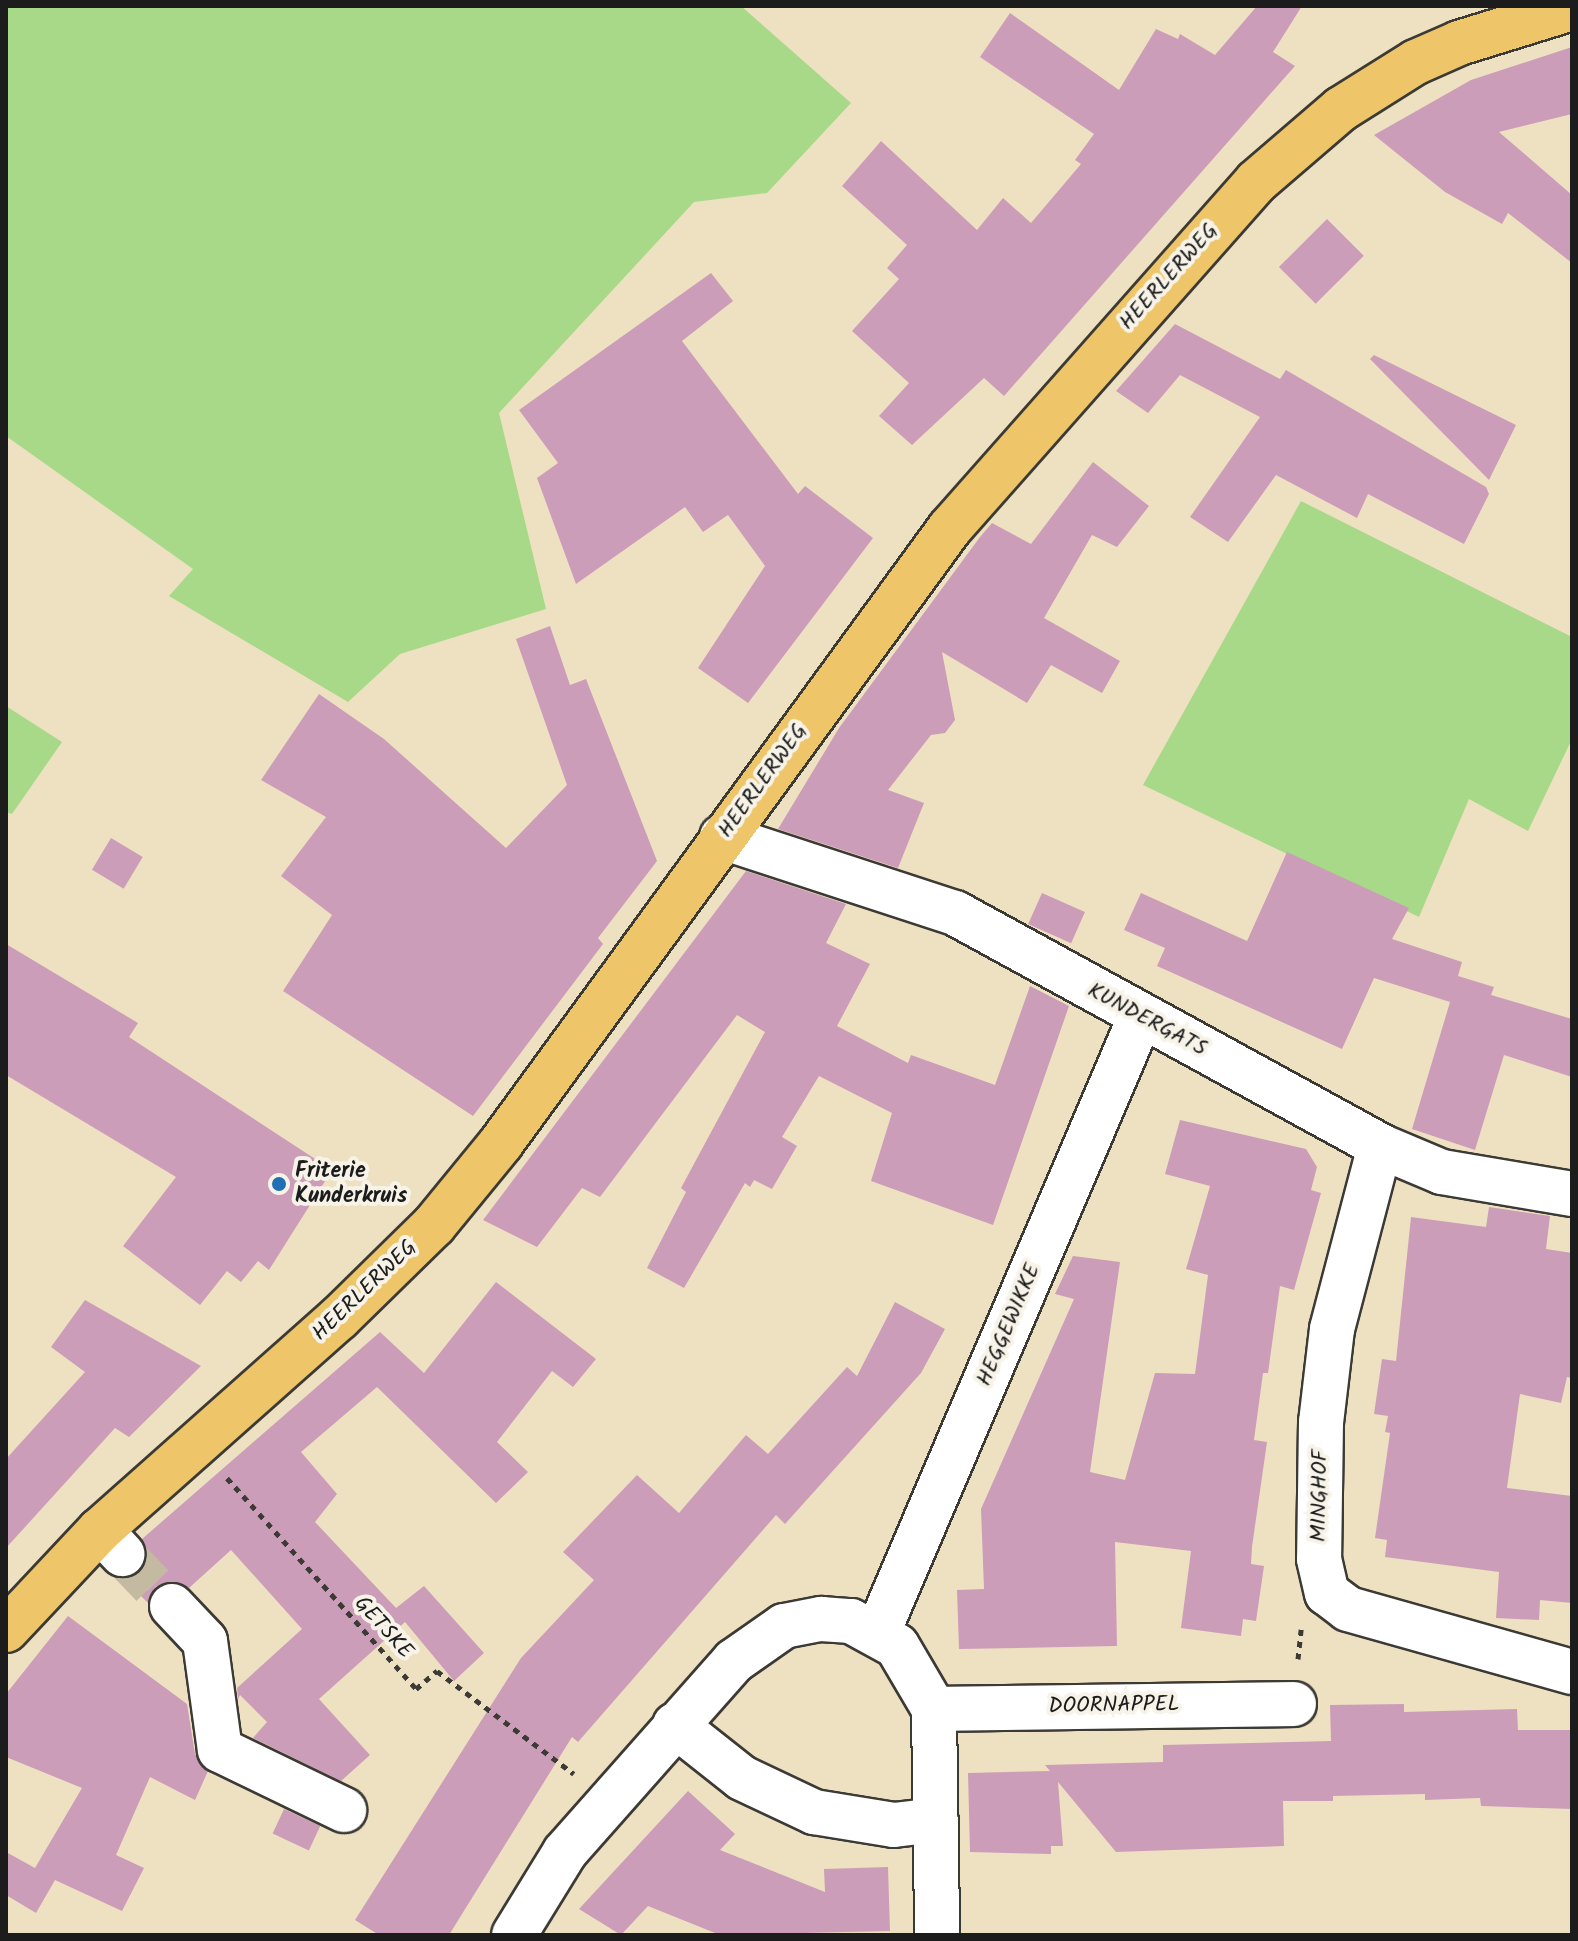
<!DOCTYPE html>
<html>
<head>
<meta charset="utf-8">
<style>
	body { margin:0 }
	#map { position:relative; width:1578px; height:1941px; overflow:hidden; background:#eee1c2; font-family:Kalam,sans-serif }
	div>[style] { position:absolute }
	.green>* { inset:0; background:#a8d988 }
	.building>* { inset:0; background:#cc9db8; transform-origin:0 0 }
	.minor-tunnel>* { height:44px; margin-top:-22px; transform-origin:0; background:repeating-linear-gradient(90deg,#c4baa1 0 44px,transparent 0 66px) }
	.path>* { height:5px; margin-top:-2.5px; transform-origin:0; background:repeating-linear-gradient(90deg,#3c3a35 0 6px,transparent 0 12px) }
	.roads { filter:drop-shadow(2px 0 #3c3a35) drop-shadow(-2px 0 #3c3a35) drop-shadow(0 2px #3c3a35) drop-shadow(0 -2px #3c3a35) }
	.minor>* { height:44px; margin:-22px; padding:0 22px; transform-origin:22px; border-radius:22px; background:#fff }
	.major>* { height:44px; margin:-22px; padding:0 22px; transform-origin:22px; border-radius:22px; background:#eec569 }
	.dots>* { width:22px; height:22px; translate:-50% -50%; box-sizing:border-box; border:4px solid #f7f3e8; border-radius:50% }
	span { translate:-50% -50%; white-space:nowrap; text-align:center; line-height:1.15; -webkit-text-stroke:8px #f7f3e8; paint-order:stroke }
	.street-label { font-size:22px; color:#1c1c1c }
	.poi-label { font-size:22px; color:#1c1c1c; font-weight:700 }
	.left { translate:0 -50%; text-align:left }
	.frame { position:absolute; inset:0; border:8px solid #1c1c1c; pointer-events:none }
</style>
</head>
<body>
<div id="map">
	<div class="green">
		<i style="clip-path:polygon(6px 6px,741px 6px,851px 103px,767px 193px,694px 202px,499px 413px,546px 609px,400px 654px,348px 702px,169px 596px,193px 569px,6px 436px)"></i>
		<i style="clip-path:polygon(1301px 501px,1572px 637px,1572px 739px,1528px 831px,1469px 799px,1419px 917px,1143px 785px)"></i>
		<i style="clip-path:polygon(6px 706px,62px 742px,12px 814px,6px 812px)"></i>
	</div>
	<div class="building">
		<i style="clip-path:polygon(1257px 6px,1302px 6px,1273px 52px,1295px 66px,1004px 396px,984px 378px,912px 445px,879px 416px,909px 383px,852px 331px,899px 279px,887px 268px,907px 245px,842px 186px,881px 141px,977px 230px,1003px 198px,1031px 223px,1081px 164px,1075px 160px,1094px 134px,980px 57px,1010px 13px,1119px 90px,1156px 29px,1178px 39px,1180px 34px,1215px 55px)"></i>
		<i style="clip-path:polygon(1572px 47px,1572px 114px,1499px 132px,1572px 195px,1572px 263px,1508px 213px,1502px 224px,1445px 192px,1374px 135px,1471px 80px)"></i>
		<i style="left:1327px;top:219px;width:52px;height:68px;rotate:45deg"></i>
		<i style="clip-path:polygon(711px 273px,733px 301px,682px 341px,798px 494px,805px 486px,873px 538px,748px 703px,698px 668px,765px 566px,728px 515px,703px 532px,685px 507px,576px 584px,537px 478px,558px 463px,519px 410px)"></i>
		<i style="clip-path:polygon(1175px 324px,1280px 379px,1286px 370px,1486px 487px,1489px 494px,1464px 544px,1368px 494px,1357px 518px,1276px 475px,1228px 542px,1190px 517px,1260px 417px,1180px 375px,1148px 413px,1116px 391px)"></i>
		<i style="clip-path:polygon(1374px 355px,1516px 425px,1489px 480px,1370px 359px)"></i>
		<i style="clip-path:polygon(1093px 462px,1149px 506px,1117px 547px,1092px 535px,1044px 618px,1120px 661px,1102px 693px,1051px 665px,1027px 703px,942px 652px,955px 720px,945px 733px,931px 735px,888px 790px,924px 803px,898px 868px,778px 829px,839px 728px,980px 537px,992px 523px,1031px 544px)"></i>
		<i style="clip-path:polygon(550px 626px,570px 685px,586px 679px,657px 861px,598px 938px,603px 944px,473px 1116px,283px 991px,332px 915px,281px 876px,326px 817px,261px 780px,319px 694px,384px 739px,506px 848px,567px 785px,516px 639px)"></i>
		<i style="left:111px;top:838px;width:37px;height:37px;rotate:31deg"></i>
		<i style="clip-path:polygon(1287px 852px,1409px 908px,1392px 939px,1462px 962px,1458px 976px,1494px 987px,1491px 995px,1572px 1019px,1572px 1077px,1504px 1055px,1475px 1150px,1412px 1129px,1450px 1002px,1374px 978px,1342px 1049px,1157px 966px,1165px 948px,1124px 930px,1141px 893px,1247px 941px)"></i>
		<i style="clip-path:polygon(746px 871px,846px 904px,826px 943px,870px 964px,837px 1026px,908px 1063px,911px 1055px,995px 1085px,1030px 986px,1069px 1006px,993px 1225px,871px 1181px,892px 1113px,819px 1076px,782px 1137px,797px 1146px,772px 1189px,754px 1180px,750px 1187px,745px 1183px,684px 1288px,647px 1268px,686px 1192px,681px 1188px,765px 1032px,737px 1015px,600px 1197px,582px 1188px,537px 1247px,483px 1220px)"></i>
		<i style="left:1042px;top:893px;width:47px;height:34px;rotate:24deg"></i>
		<i style="clip-path:polygon(6px 944px,138px 1023px,129px 1037px,332px 1170px,269px 1270px,258px 1261px,241px 1282px,227px 1271px,200px 1305px,123px 1246px,176px 1177px,6px 1075px)"></i>
		<i style="clip-path:polygon(1180px 1120px,1306px 1149px,1317px 1167px,1311px 1190px,1321px 1193px,1294px 1290px,1280px 1286px,1268px 1373px,1263px 1373px,1254px 1440px,1267px 1442px,1252px 1547px,1251px 1564px,1264px 1566px,1256px 1621px,1243px 1619px,1241px 1636px,1181px 1628px,1191px 1551px,1115px 1542px,1117px 1646px,959px 1649px,957px 1590px,984px 1589px,981px 1509px,1074px 1299px,1055px 1294px,1073px 1256px,1120px 1262px,1090px 1472px,1125px 1480px,1155px 1373px,1195px 1374px,1208px 1275px,1186px 1269px,1210px 1186px,1165px 1174px)"></i>
		<i style="clip-path:polygon(1489px 1207px,1550px 1216px,1546px 1249px,1572px 1253px,1572px 1378px,1567px 1377px,1561px 1403px,1520px 1394px,1507px 1488px,1572px 1496px,1572px 1603px,1540px 1600px,1539px 1620px,1496px 1618px,1499px 1572px,1385px 1557px,1387px 1540px,1375px 1538px,1390px 1433px,1385px 1432px,1388px 1416px,1374px 1414px,1382px 1359px,1396px 1361px,1411px 1217px,1486px 1227px)"></i>
		<i style="clip-path:polygon(496px 1282px,596px 1359px,573px 1387px,552px 1371px,497px 1442px,528px 1472px,496px 1503px,377px 1387px,301px 1452px,337px 1494px,315px 1522px,396px 1608px,424px 1586px,484px 1653px,454px 1681px,405px 1622px,319px 1699px,370px 1755px,341px 1781px,253px 1738px,267px 1722px,240px 1695px,238px 1699px,237px 1688px,302px 1629px,231px 1550px,189px 1588px,167px 1582px,155px 1587px,148px 1603px,123px 1578px,138px 1573px,146px 1562px,142px 1539px,380px 1332px,424px 1373px)"></i>
		<i style="clip-path:polygon(85px 1300px,201px 1366px,129px 1437px,115px 1428px,6px 1548px,6px 1459px,85px 1372px,51px 1347px)"></i>
		<i style="clip-path:polygon(895px 1302px,945px 1329px,921px 1373px,785px 1524px,776px 1515px,578px 1742px,572px 1737px,449px 1935px,379px 1935px,355px 1920px,521px 1658px,594px 1580px,563px 1552px,637px 1475px,679px 1513px,746px 1435px,768px 1454px,847px 1367px,857px 1376px)"></i>
		<i style="clip-path:polygon(68px 1616px,187px 1704px,195px 1754px,208px 1771px,195px 1800px,150px 1777px,116px 1855px,144px 1868px,122px 1911px,55px 1880px,36px 1913px,6px 1895px,6px 1852px,35px 1868px,82px 1788px,6px 1757px,6px 1694px)"></i>
		<i style="clip-path:polygon(1404px 1704px,1404px 1712px,1517px 1709px,1518px 1730px,1572px 1730px,1572px 1809px,1481px 1806px,1480px 1798px,1425px 1800px,1425px 1794px,1333px 1796px,1333px 1801px,1283px 1801px,1284px 1846px,1116px 1852px,1058px 1782px,1063px 1846px,1051px 1846px,1051px 1854px,970px 1852px,968px 1773px,1050px 1771px,1045px 1765px,1163px 1762px,1163px 1745px,1331px 1741px,1330px 1705px)"></i>
		<i style="clip-path:polygon(688px 1791px,735px 1834px,720px 1850px,825px 1892px,824px 1869px,888px 1867px,890px 1931px,720px 1935px,648px 1906px,621px 1935px,579px 1909px)"></i>
		<i style="left:284px;top:1809px;width:40px;height:27px;rotate:25deg"></i>
	</div>
	<div class="minor-tunnel">
		<i style="left:122px;top:1554px;width:72px;rotate:46.1deg"></i>
	</div>
	<div class="path">
		<i style="left:227px;top:1478px;width:283px;rotate:48.1deg"></i>
		<i style="left:416px;top:1689px;width:28px;rotate:-41deg"></i>
		<i style="left:437px;top:1671px;width:171px;rotate:36.9deg"></i>
		<i style="left:1298px;top:1659px;width:30px;rotate:-84deg"></i>
	</div>
	<div class="roads">
		<div class="minor">
			<i style="left:722px;top:837px;width:245px;rotate:18.1deg"></i>
			<i style="left:955px;top:913px;width:485px;rotate:28.7deg"></i>
			<i style="left:1380px;top:1146px;width:67px;rotate:22.8deg"></i>
			<i style="left:1442px;top:1172px;width:132px;rotate:9.6deg"></i>
			<i style="left:1380px;top:1146px;width:189px;rotate:104.7deg"></i>
			<i style="left:1332px;top:1329px;width:94px;rotate:96.7deg"></i>
			<i style="left:1321px;top:1422px;width:137px;rotate:90.8deg"></i>
			<i style="left:1319px;top:1559px;width:35px;rotate:77deg"></i>
			<i style="left:1327px;top:1593px;width:26px;rotate:37deg"></i>
			<i style="left:1348px;top:1609px;width:233px;rotate:15.7deg"></i>
			<i style="left:100px;top:1530px;width:33px;rotate:47deg"></i>
			<i style="left:172px;top:1606px;width:48px;rotate:46.7deg"></i>
			<i style="left:205px;top:1641px;width:110px;rotate:82.2deg"></i>
			<i style="left:220px;top:1750px;width:138px;rotate:25.8deg"></i>
			<i style="left:878px;top:1632px;width:668px;rotate:-66.89deg"></i>
			<i style="left:934px;top:1709px;width:360px;rotate:-0.8deg"></i>
			<i style="left:675px;top:1725px;width:85px;rotate:38.3deg"></i>
			<i style="left:742px;top:1778px;width:80px;rotate:25.3deg"></i>
			<i style="left:814px;top:1812px;width:81px;rotate:9.2deg"></i>
			<i style="left:894px;top:1825px;width:42px;rotate:-6.8deg"></i>
			<i style="left:514px;top:1935px;width:97px;rotate:-58.4deg"></i>
			<i style="left:565px;top:1852px;width:255px;rotate:-48.5deg"></i>
			<i style="left:734px;top:1661px;width:61px;rotate:-35deg"></i>
			<i style="left:784px;top:1626px;width:38px;rotate:-11deg"></i>
			<i style="left:821px;top:1619px;width:30px;rotate:4deg"></i>
			<i style="left:851px;top:1621px;width:52px;rotate:28.5deg"></i>
			<i style="left:897px;top:1646px;width:73px;rotate:59.6deg"></i>
			<i style="left:934px;top:1709px;width:226px;rotate:89.2deg"></i>
		</div>
		<div class="major">
			<i style="left:6px;top:1630px;width:137px;rotate:-46.8deg"></i>
			<i style="left:100px;top:1530px;width:319px;rotate:-41.6deg"></i>
			<i style="left:339px;top:1318px;width:133px;rotate:-44.4deg"></i>
			<i style="left:434px;top:1225px;width:106px;rotate:-50.7deg"></i>
			<i style="left:501px;top:1143px;width:761px;rotate:-53.87deg"></i>
			<i style="left:950px;top:528px;width:462px;rotate:-48.5deg"></i>
			<i style="left:1256px;top:182px;width:112px;rotate:-40.7deg"></i>
			<i style="left:1341px;top:109px;width:89px;rotate:-32.1deg"></i>
			<i style="left:1416px;top:62px;width:47px;rotate:-23.8deg"></i>
			<i style="left:1459px;top:43px;width:118px;rotate:-17.2deg"></i>
		</div>
	</div>
	<div class="dots">
		<i style="left:279px;top:1184px;background:#1f6fb2"></i>
	</div>
	<div class="street-label">
		<span style="left:1169px;top:277px;rotate:-48deg">HEERLERWEG</span>
		<span style="left:763px;top:781px;rotate:-54deg">HEERLERWEG</span>
		<span style="left:1147px;top:1020px;rotate:28deg">KUNDERGATS</span>
		<span style="left:365px;top:1291px;rotate:-44deg">HEERLERWEG</span>
		<span style="left:1009px;top:1325px;rotate:-67deg">HEGGEWIKKE</span>
		<span style="left:1320px;top:1496px;rotate:-89deg">MINGHOF</span>
		<span style="left:383px;top:1628px;rotate:48deg">GETSKE</span>
		<span style="left:1114px;top:1706px;rotate:-1deg">DOORNAPPEL</span>
	</div>
	<div class="poi-label">
		<span class="left" style="left:295px;top:1184px">Friterie<br>Kunderkruis</span>
	</div>
	<div class="frame"></div>
</div>
</body>
</html>
